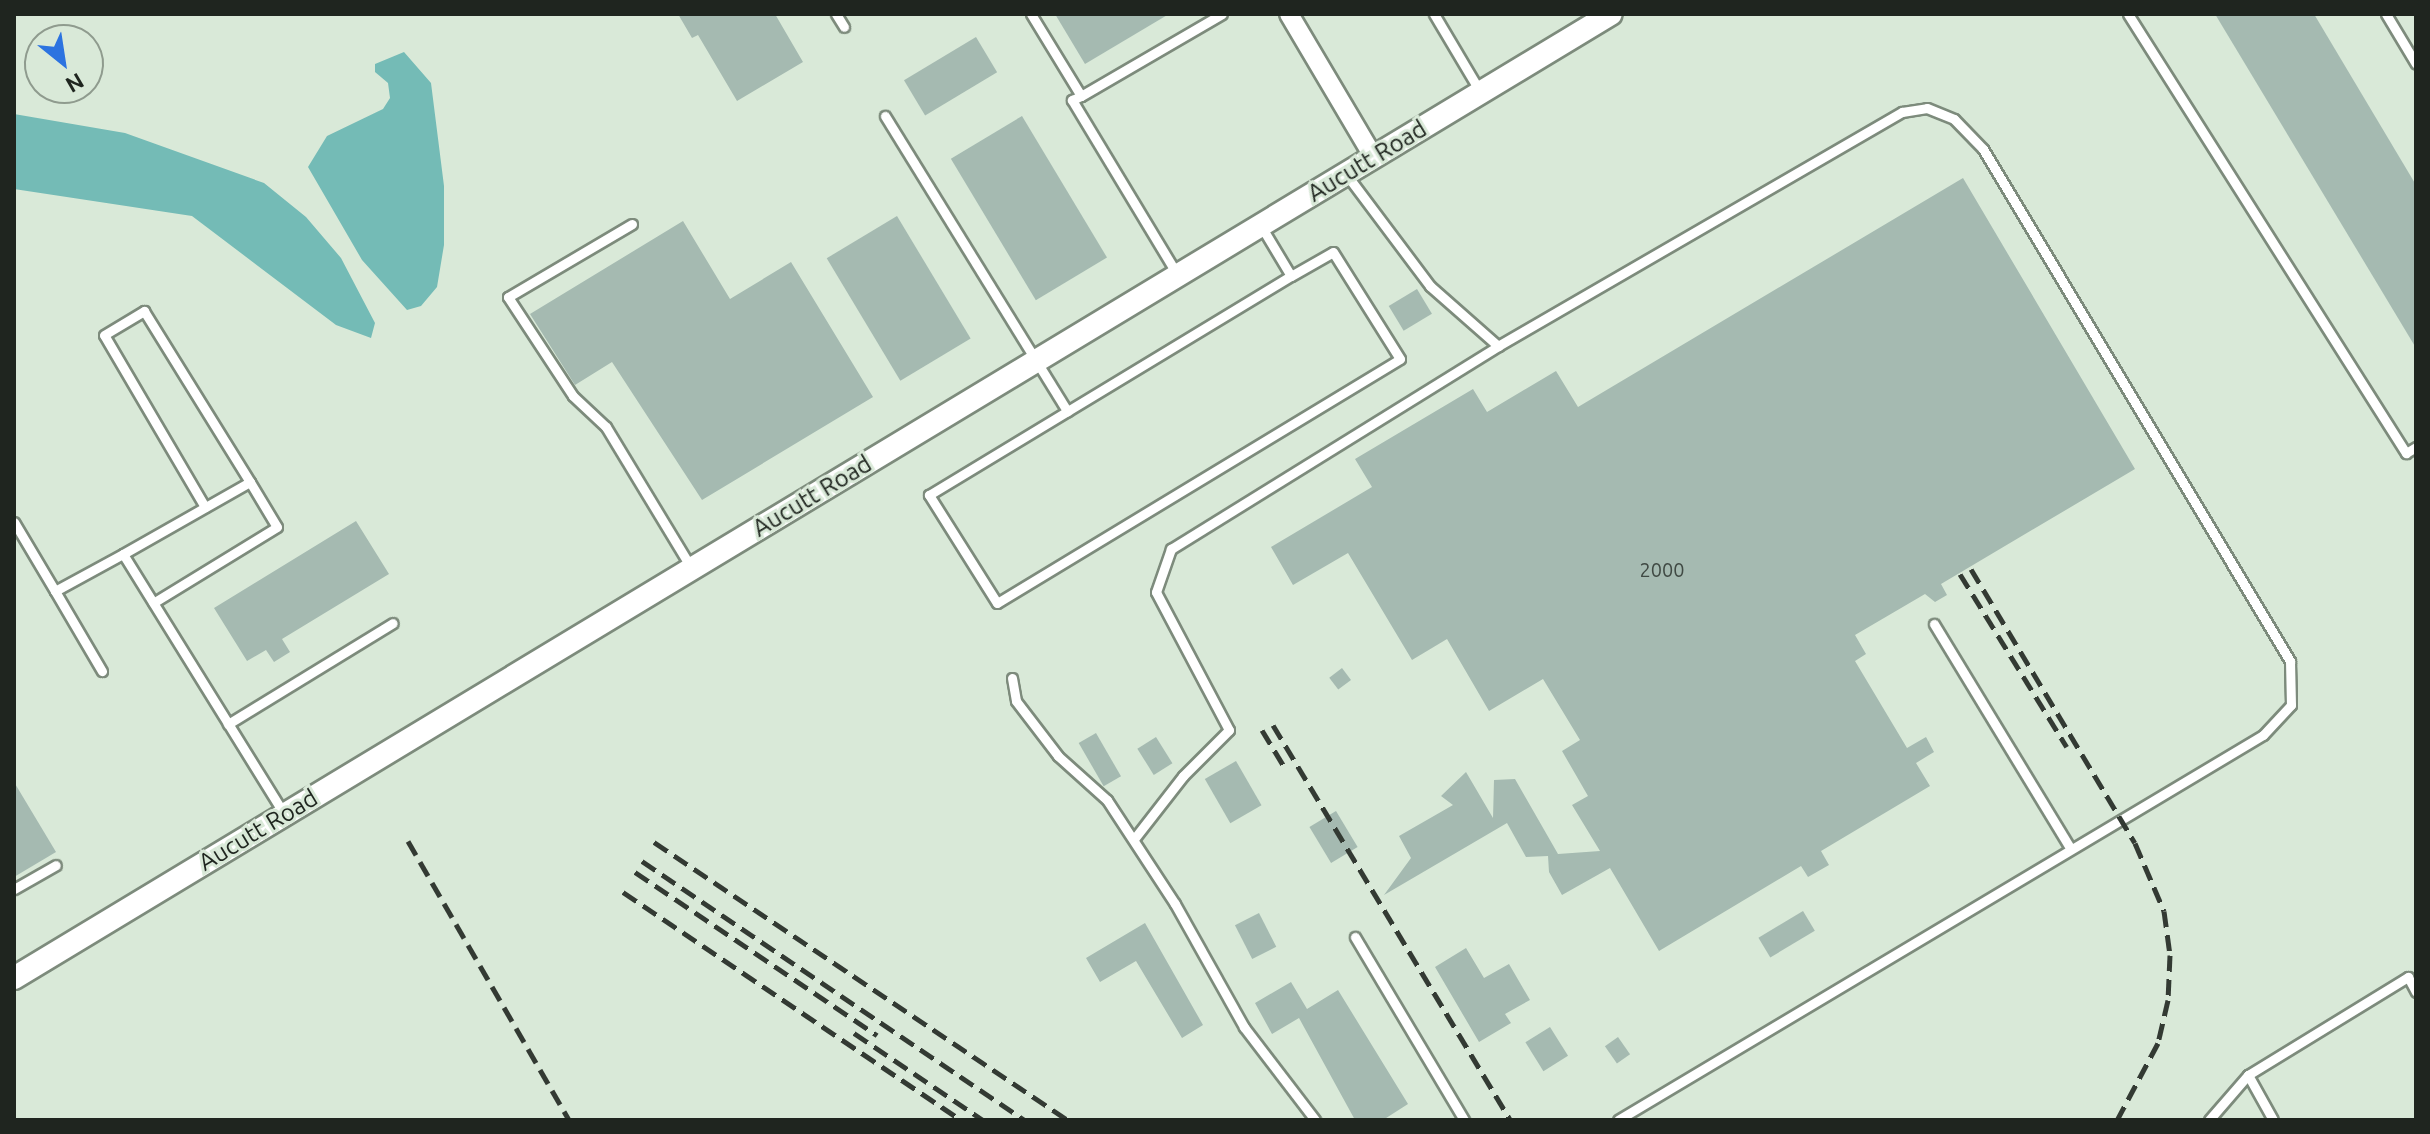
<!DOCTYPE html>
<html>
<head>
<meta charset="utf-8">
<style>
	body { margin:0 }
	#map { position:relative; width:2430px; height:1134px; overflow:hidden; background:#d9e9d8; font-family:Ubuntu,sans-serif }
	div>[style] { position:absolute }
	.water>* { inset:0; background:#74bbb6 }
	.building>* { inset:0; background:#a5bab1; transform-origin:0 0 }
	.roads { filter:drop-shadow(2px 0 #7d8b7c) drop-shadow(-2px 0 #7d8b7c) drop-shadow(0 2px #7d8b7c) drop-shadow(0 -2px #7d8b7c) }
	.service>* { height:9px; margin:-4.5px; padding:0 4.5px; transform-origin:4.5px; border-radius:4.5px; background:#fff }
	.minor>* { height:18px; margin:-9px; padding:0 9px; transform-origin:9px; border-radius:9px; background:#fff }
	.tertiary>* { height:22px; margin:-11px; padding:0 11px; transform-origin:11px; border-radius:11px; background:#fff }
	.rail>* { height:5px; margin-top:-2.5px; transform-origin:0; background:repeating-linear-gradient(90deg,#333a33 0 16px,transparent 0 24px) }
	span { translate:-50% -50%; white-space:nowrap; text-align:center; line-height:1.15; -webkit-text-stroke:6px #d9e9d8; paint-order:stroke }
	.number-label { font-size:20px; color:#404a44 }
	.number-label span { -webkit-text-stroke-width:0 }
	.street-label { font-size:24px; color:#1f251f }
	.frame { position:absolute; inset:0; border:16px solid #1f251f; pointer-events:none }
	.north { position:absolute; left:24px; top:24px; width:80px; height:80px; box-sizing:border-box; background:#d9e9d8; border:2px solid #8f9b8e; border-radius:50%; rotate:150deg; font-size:22px; font-weight:700; line-height:32px; text-align:center; color:#1f251f }
	.north::after { content:''; display:block; margin:auto; width:28px; height:36px; background:#2c73e0; clip-path:polygon(50% 0,100% 100%,50% 72%,0 100%) }
</style>
</head>
<body>
<div id="map">
	<div class="water">
		<i style="clip-path:polygon(404px 52px,431px 83px,444px 186px,444px 245px,437px 287px,421px 306px,407px 310px,362px 260px,308px 167px,327px 136px,383px 109px,390px 98px,388px 83px,375px 72px,375px 64px)"></i>
		<i style="clip-path:polygon(14px 114px,125px 133px,264px 183px,306px 217px,341px 258px,375px 323px,371px 338px,336px 325px,192px 216px,14px 189px)"></i>
	</div>
	<div class="building">
		<i style="clip-path:polygon(678px 14px,775px 14px,803px 62px,737px 101px,698px 35px,692px 38px)"></i>
		<i style="clip-path:polygon(1055px 14px,1169px 14px,1085px 64px)"></i>
		<i style="clip-path:polygon(2215px 14px,2314px 14px,2416px 185px,2416px 348px)"></i>
		<i style="left:976px;top:37px;width:41px;height:84px;rotate:59deg"></i>
		<i style="left:1022px;top:116px;width:165px;height:83px;rotate:59deg"></i>
		<i style="clip-path:polygon(1963px 178px,2135px 469px,1941px 584px,1947px 595px,1935px 602px,1925px 594px,1855px 635px,1866px 654px,1855px 661px,1907px 748px,1926px 737px,1934px 752px,1916px 763px,1930px 786px,1821px 851px,1829px 865px,1808px 877px,1801px 866px,1659px 951px,1610px 868px,1562px 895px,1549px 872px,1548px 856px,1526px 857px,1507px 823px,1384px 895px,1411px 858px,1399px 836px,1453px 805px,1441px 796px,1466px 772px,1493px 818px,1494px 780px,1515px 779px,1558px 854px,1600px 851px,1572px 805px,1588px 796px,1562px 751px,1580px 740px,1543px 679px,1489px 711px,1447px 639px,1412px 660px,1348px 553px,1293px 585px,1271px 547px,1372px 487px,1355px 459px,1473px 389px,1487px 412px,1556px 371px,1578px 407px)"></i>
		<i style="left:897px;top:216px;width:143px;height:82px;rotate:59deg"></i>
		<i style="clip-path:polygon(683px 221px,730px 299px,791px 262px,873px 397px,702px 500px,612px 362px,575px 385px,530px 314px)"></i>
		<i style="left:1417px;top:289px;width:29px;height:33px;rotate:59deg"></i>
		<i style="clip-path:polygon(356px 521px,389px 574px,282px 639px,290px 652px,274px 662px,266px 650px,247px 661px,214px 608px)"></i>
		<i style="left:1342px;top:668px;width:15px;height:16px;rotate:53deg"></i>
		<i style="left:1096px;top:733px;width:50px;height:20px;rotate:60deg"></i>
		<i style="left:1156px;top:737px;width:31px;height:22px;rotate:58deg"></i>
		<i style="left:1236px;top:761px;width:51px;height:36px;rotate:60deg"></i>
		<i style="clip-path:polygon(14px 782px,56px 852px,14px 877px)"></i>
		<i style="left:1336px;top:811px;width:42px;height:31px;rotate:59deg"></i>
		<i style="left:1803px;top:911px;width:23px;height:52px;rotate:59deg"></i>
		<i style="left:1259px;top:913px;width:38px;height:27px;rotate:63deg"></i>
		<i style="clip-path:polygon(1145px 923px,1203px 1025px,1182px 1038px,1136px 961px,1100px 982px,1086px 958px)"></i>
		<i style="clip-path:polygon(1466px 948px,1484px 978px,1509px 964px,1530px 1000px,1505px 1014px,1511px 1023px,1479px 1042px,1435px 967px)"></i>
		<i style="clip-path:polygon(1291px 982px,1307px 1009px,1338px 990px,1408px 1104px,1383px 1120px,1355px 1120px,1299px 1018px,1272px 1034px,1255px 1003px)"></i>
		<i style="left:1550px;top:1027px;width:34px;height:29px;rotate:58deg"></i>
		<i style="left:1618px;top:1037px;width:21px;height:16px;rotate:55deg"></i>
	</div>
	<div class="roads">
		<div class="service">
			<i style="left:836px;top:14px;width:15px;rotate:58deg"></i>
			<i style="left:1031px;top:14px;width:96px;rotate:58.6deg"></i>
			<i style="left:1081px;top:96px;width:163px;rotate:-30.2deg"></i>
			<i style="left:1434px;top:14px;width:92px;rotate:59.3deg"></i>
			<i style="left:2128px;top:14px;width:520px;rotate:57.66deg"></i>
			<i style="left:2406px;top:453px;width:12px;rotate:-31deg"></i>
			<i style="left:2386px;top:14px;width:58px;rotate:59deg"></i>
			<i style="left:1081px;top:96px;width:10px;rotate:156deg"></i>
			<i style="left:1072px;top:100px;width:205px;rotate:58.9deg"></i>
			<i style="left:885px;top:116px;width:347px;rotate:58.3deg"></i>
			<i style="left:1346px;top:174px;width:140px;rotate:53.1deg"></i>
			<i style="left:1430px;top:286px;width:91px;rotate:41.4deg"></i>
			<i style="left:1498px;top:346px;width:467px;rotate:-30.1deg"></i>
			<i style="left:1902px;top:112px;width:25px;rotate:-9deg"></i>
			<i style="left:1927px;top:108px;width:29px;rotate:22deg"></i>
			<i style="left:1954px;top:119px;width:42px;rotate:46deg"></i>
			<i style="left:1983px;top:149px;width:597px;rotate:59.05deg"></i>
			<i style="left:2290px;top:661px;width:44px;rotate:88.7deg"></i>
			<i style="left:2291px;top:705px;width:41px;rotate:133deg"></i>
			<i style="left:2263px;top:735px;width:751px;rotate:149.17deg"></i>
			<i style="left:632px;top:224px;width:144px;rotate:149.5deg"></i>
			<i style="left:508px;top:297px;width:118px;rotate:56.7deg"></i>
			<i style="left:573px;top:396px;width:45px;rotate:43.2deg"></i>
			<i style="left:606px;top:427px;width:166px;rotate:58.8deg"></i>
			<i style="left:1261px;top:226px;width:58px;rotate:59deg"></i>
			<i style="left:1291px;top:276px;width:48px;rotate:-29.7deg"></i>
			<i style="left:1333px;top:252px;width:126px;rotate:57.9deg"></i>
			<i style="left:1400px;top:359px;width:471px;rotate:148.8deg"></i>
			<i style="left:997px;top:603px;width:128px;rotate:-122.2deg"></i>
			<i style="left:929px;top:495px;width:423px;rotate:-31.2deg"></i>
			<i style="left:205px;top:507px;width:199px;rotate:-120.4deg"></i>
			<i style="left:104px;top:335px;width:47px;rotate:-31deg"></i>
			<i style="left:144px;top:311px;width:201px;rotate:58.2deg"></i>
			<i style="left:14px;top:522px;width:80px;rotate:59.3deg"></i>
			<i style="left:55px;top:591px;width:77px;rotate:-28.6deg"></i>
			<i style="left:123px;top:554px;width:306px;rotate:58.2deg"></i>
			<i style="left:123px;top:554px;width:146px;rotate:-29.6deg"></i>
			<i style="left:250px;top:482px;width:52px;rotate:59deg"></i>
			<i style="left:277px;top:527px;width:145px;rotate:148.5deg"></i>
			<i style="left:55px;top:591px;width:93px;rotate:59.6deg"></i>
			<i style="left:1934px;top:624px;width:263px;rotate:58.7deg"></i>
			<i style="left:1012px;top:678px;width:23px;rotate:80deg"></i>
			<i style="left:1016px;top:701px;width:69px;rotate:52.6deg"></i>
			<i style="left:1058px;top:756px;width:66px;rotate:41.9deg"></i>
			<i style="left:1107px;top:800px;width:124px;rotate:56.8deg"></i>
			<i style="left:1175px;top:904px;width:141px;rotate:60.7deg"></i>
			<i style="left:1244px;top:1027px;width:117px;rotate:52.6deg"></i>
			<i style="left:228px;top:724px;width:193px;rotate:-31.5deg"></i>
			<i style="left:1134px;top:839px;width:80px;rotate:-52.1deg"></i>
			<i style="left:1183px;top:776px;width:65px;rotate:-45deg"></i>
			<i style="left:1229px;top:730px;width:156px;rotate:-117.9deg"></i>
			<i style="left:1156px;top:592px;width:46px;rotate:-70.8deg"></i>
			<i style="left:1171px;top:549px;width:385px;rotate:-31.8deg"></i>
			<i style="left:14px;top:889px;width:48px;rotate:-29.7deg"></i>
			<i style="left:1355px;top:937px;width:213px;rotate:59.2deg"></i>
			<i style="left:2248px;top:1075px;width:51px;rotate:60.9deg"></i>
			<i style="left:2209px;top:1120px;width:60px;rotate:-49.1deg"></i>
			<i style="left:2248px;top:1075px;width:188px;rotate:-31.5deg"></i>
			<i style="left:2408px;top:977px;width:17px;rotate:62deg"></i>
		</div>
		<div class="minor">
			<i style="left:1289px;top:14px;width:167px;rotate:59.4deg"></i>
		</div>
		<div class="tertiary">
			<i style="left:14px;top:978px;width:1865px;rotate:-31.12deg"></i>
		</div>
	</div>
	<div class="rail">
		<i style="left:1971px;top:569px;width:319px;rotate:59.1deg"></i>
		<i style="left:2135px;top:843px;width:74px;rotate:66.9deg"></i>
		<i style="left:2164px;top:911px;width:44px;rotate:82.2deg"></i>
		<i style="left:2170px;top:955px;width:45px;rotate:92.5deg"></i>
		<i style="left:2168px;top:1000px;width:44px;rotate:103.1deg"></i>
		<i style="left:2158px;top:1043px;width:87px;rotate:118deg"></i>
		<i style="left:1960px;top:574px;width:203px;rotate:58.3deg"></i>
		<i style="left:1273px;top:725px;width:461px;rotate:59deg"></i>
		<i style="left:1262px;top:730px;width:44px;rotate:58.8deg"></i>
		<i style="left:408px;top:841px;width:322px;rotate:60deg"></i>
		<i style="left:654px;top:842px;width:498px;rotate:33.9deg"></i>
		<i style="left:642px;top:861px;width:462px;rotate:34.1deg"></i>
		<i style="left:635px;top:872px;width:292px;rotate:34deg"></i>
		<i style="left:623px;top:892px;width:408px;rotate:34deg"></i>
		<i style="left:854px;top:1033px;width:156px;rotate:34deg"></i>
	</div>
	<div class="number-label">
		<span style="left:1662px;top:569px">2000</span>
	</div>
	<div class="street-label">
		<span style="left:1367px;top:161px;rotate:-31deg">Aucutt Road</span>
		<span style="left:812px;top:496px;rotate:-31deg">Aucutt Road</span>
		<span style="left:258px;top:830px;rotate:-31deg">Aucutt Road</span>
	</div>
	<div class="frame"></div>
	<div class="north">N</div>
</div>
</body>
</html>
